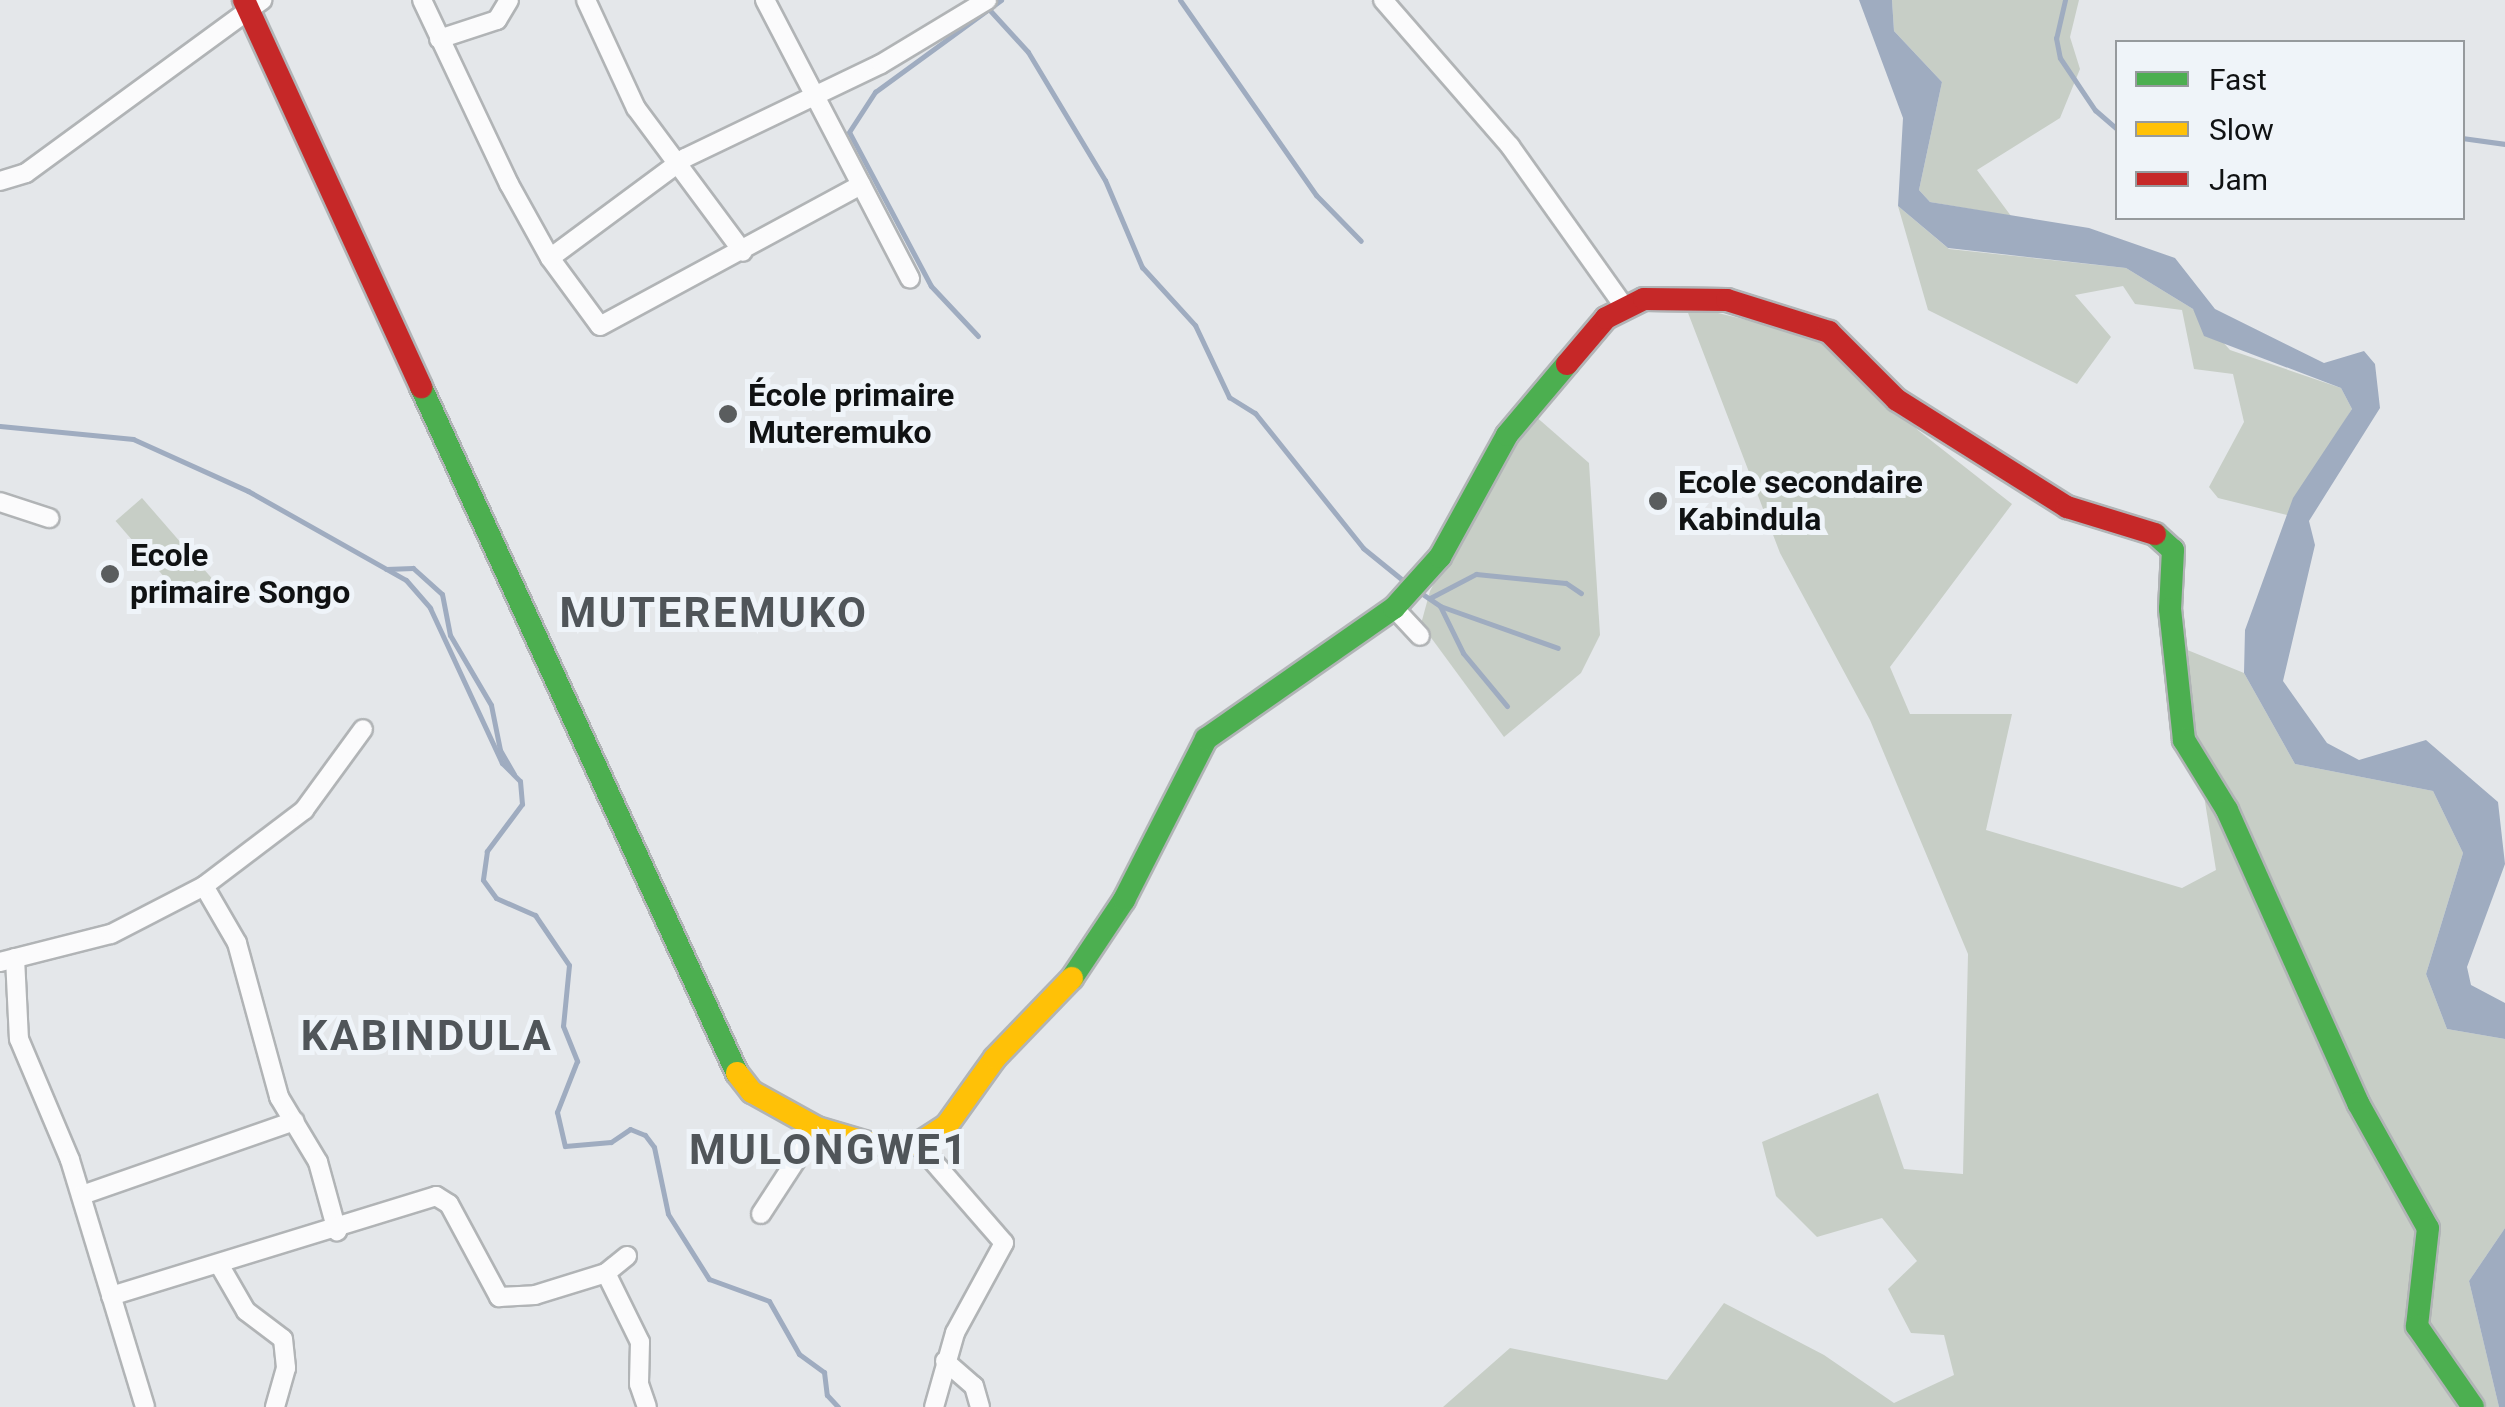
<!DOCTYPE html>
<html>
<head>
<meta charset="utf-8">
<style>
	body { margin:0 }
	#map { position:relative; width:2505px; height:1407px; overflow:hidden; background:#e4e7ea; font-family:Roboto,sans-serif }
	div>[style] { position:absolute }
	.green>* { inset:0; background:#c7cec6; transform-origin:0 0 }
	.water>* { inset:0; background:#9facc0 }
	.stream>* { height:5px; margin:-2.5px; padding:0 2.5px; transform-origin:2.5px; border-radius:2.5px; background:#9facc0 }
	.roads { filter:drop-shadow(2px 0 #b1b4b6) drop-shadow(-2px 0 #b1b4b6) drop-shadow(0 2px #b1b4b6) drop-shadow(0 -2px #b1b4b6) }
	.street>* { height:18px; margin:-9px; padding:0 9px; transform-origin:9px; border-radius:9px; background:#fbfbfc }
	.fast>* { height:22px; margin:-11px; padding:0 11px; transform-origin:11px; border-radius:11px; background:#4caf50 }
	.slow>* { height:22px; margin:-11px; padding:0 11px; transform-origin:11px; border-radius:11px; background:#ffc107 }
	.jam>* { height:22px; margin:-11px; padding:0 11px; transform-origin:11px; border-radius:11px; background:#c62828 }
	.dots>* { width:28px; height:28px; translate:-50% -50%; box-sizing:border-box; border:5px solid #eff4f9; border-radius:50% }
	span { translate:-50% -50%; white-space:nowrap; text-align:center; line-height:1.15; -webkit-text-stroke:10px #eff4f9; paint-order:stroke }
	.poi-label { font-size:32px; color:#101213; font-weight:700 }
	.left { translate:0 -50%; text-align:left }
	.district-label { font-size:42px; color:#505559; font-weight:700; letter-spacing:2.5px }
	.legend { position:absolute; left:2115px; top:40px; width:350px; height:180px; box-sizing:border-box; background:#eff4f9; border:2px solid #969a9d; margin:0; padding:12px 18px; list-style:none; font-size:30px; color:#101213 }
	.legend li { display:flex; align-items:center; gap:20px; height:50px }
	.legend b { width:50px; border:2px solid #969a9d }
</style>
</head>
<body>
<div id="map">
	<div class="green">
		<i style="clip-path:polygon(1892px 0,2079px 0,2070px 37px,2080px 69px,2060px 118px,1977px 170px,2011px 216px,1930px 202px,1919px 190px,1942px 82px,1894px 31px)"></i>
		<i style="clip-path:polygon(1898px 206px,1949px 249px,2126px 268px,2193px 309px,2230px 350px,2341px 388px,2352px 409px,2287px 515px,2218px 498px,2209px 487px,2244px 422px,2233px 374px,2194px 369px,2182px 310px,2135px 304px,2123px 286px,2075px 295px,2111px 337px,2077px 384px,1928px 310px)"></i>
		<i style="clip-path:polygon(1685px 305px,1817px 337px,1919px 431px,2012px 504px,1890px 667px,1910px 714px,2012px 714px,1986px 830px,2182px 888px,2216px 870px,2180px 647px,2244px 673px,2295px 764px,2433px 791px,2463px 853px,2426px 974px,2447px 1029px,2505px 1039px,2505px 1228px,2469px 1281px,2499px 1407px,1443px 1407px,1510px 1348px,1667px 1380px,1724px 1303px,1824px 1355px,1894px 1403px,1954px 1375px,1944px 1335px,1911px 1333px,1888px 1289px,1917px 1261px,1882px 1218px,1817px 1237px,1776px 1196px,1762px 1142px,1878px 1093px,1904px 1169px,1963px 1174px,1968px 954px,1870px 720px,1780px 553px)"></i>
		<i style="clip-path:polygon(1526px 408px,1589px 463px,1600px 635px,1581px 673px,1504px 737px,1421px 624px,1430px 591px)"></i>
		<i style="left:142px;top:498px;width:109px;height:35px;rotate:49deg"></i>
	</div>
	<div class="water">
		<i style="clip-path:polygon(1859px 0,1892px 0,1894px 31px,1942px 82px,1919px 190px,1930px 202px,2089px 228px,2175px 258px,2215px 309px,2324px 363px,2364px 351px,2375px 364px,2380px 408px,2309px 521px,2315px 545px,2283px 681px,2327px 743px,2359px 760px,2426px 740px,2498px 802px,2505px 864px,2467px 967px,2471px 985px,2505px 1003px,2505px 1039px,2447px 1029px,2426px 974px,2463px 853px,2433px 791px,2295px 764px,2244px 673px,2245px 630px,2293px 498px,2352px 409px,2341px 388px,2204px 336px,2193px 309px,2126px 268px,1948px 248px,1898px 206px,1903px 118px)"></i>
		<i style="clip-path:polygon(2505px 1228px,2505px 1407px,2499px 1407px,2469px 1281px)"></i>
	</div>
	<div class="stream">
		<i style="left:1180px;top:0;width:238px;rotate:55.1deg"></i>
		<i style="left:1316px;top:195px;width:64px;rotate:45.6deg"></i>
		<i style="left:2065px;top:0;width:39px;rotate:103deg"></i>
		<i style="left:2056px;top:38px;width:20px;rotate:79deg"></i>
		<i style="left:2060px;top:58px;width:63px;rotate:56.1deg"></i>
		<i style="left:2095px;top:110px;width:30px;rotate:41deg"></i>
		<i style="left:986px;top:6px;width:62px;rotate:47.6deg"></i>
		<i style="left:1028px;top:52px;width:149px;rotate:59deg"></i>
		<i style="left:1105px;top:180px;width:95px;rotate:67deg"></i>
		<i style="left:1142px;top:267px;width:79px;rotate:47.6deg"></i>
		<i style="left:1195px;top:325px;width:80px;rotate:64.7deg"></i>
		<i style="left:1229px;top:397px;width:31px;rotate:32deg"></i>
		<i style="left:1255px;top:413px;width:173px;rotate:51.3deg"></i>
		<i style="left:1363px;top:548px;width:54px;rotate:39deg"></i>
		<i style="left:2462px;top:138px;width:43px;rotate:7.9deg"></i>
		<i style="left:978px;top:336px;width:69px;rotate:-133.2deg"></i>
		<i style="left:931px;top:286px;width:174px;rotate:-118deg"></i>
		<i style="left:849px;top:132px;width:48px;rotate:-57deg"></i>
		<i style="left:875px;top:92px;width:156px;rotate:-36.1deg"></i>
		<i style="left:0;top:426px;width:134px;rotate:5.6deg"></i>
		<i style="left:133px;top:439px;width:126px;rotate:24.3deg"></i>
		<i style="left:248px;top:491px;width:181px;rotate:29.4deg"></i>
		<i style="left:406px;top:580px;width:37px;rotate:49deg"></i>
		<i style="left:430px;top:608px;width:171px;rotate:65.1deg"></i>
		<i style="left:502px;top:763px;width:25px;rotate:45deg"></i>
		<i style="left:520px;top:781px;width:23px;rotate:85deg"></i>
		<i style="left:522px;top:804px;width:59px;rotate:126.7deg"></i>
		<i style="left:487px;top:851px;width:29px;rotate:98deg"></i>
		<i style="left:483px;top:880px;width:22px;rotate:54deg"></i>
		<i style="left:496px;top:898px;width:43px;rotate:23.6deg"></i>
		<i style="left:535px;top:915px;width:60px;rotate:55.8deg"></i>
		<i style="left:569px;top:965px;width:61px;rotate:95.6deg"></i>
		<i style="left:563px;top:1026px;width:38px;rotate:68deg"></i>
		<i style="left:577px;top:1061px;width:55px;rotate:111.4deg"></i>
		<i style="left:557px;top:1112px;width:35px;rotate:77deg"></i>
		<i style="left:565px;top:1146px;width:46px;rotate:-5deg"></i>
		<i style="left:611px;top:1142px;width:23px;rotate:-34deg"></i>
		<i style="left:630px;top:1129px;width:16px;rotate:22deg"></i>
		<i style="left:645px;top:1135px;width:15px;rotate:53deg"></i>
		<i style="left:654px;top:1147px;width:68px;rotate:78.2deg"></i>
		<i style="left:668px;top:1214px;width:77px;rotate:57.8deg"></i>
		<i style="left:709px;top:1279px;width:64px;rotate:20.1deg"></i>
		<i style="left:769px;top:1301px;width:61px;rotate:60.5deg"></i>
		<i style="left:799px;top:1354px;width:31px;rotate:36deg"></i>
		<i style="left:824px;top:1372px;width:23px;rotate:83deg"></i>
		<i style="left:827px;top:1395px;width:16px;rotate:47deg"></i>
		<i style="left:386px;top:569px;width:27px;rotate:-2deg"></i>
		<i style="left:413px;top:568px;width:39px;rotate:42deg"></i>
		<i style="left:442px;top:594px;width:42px;rotate:79deg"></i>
		<i style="left:450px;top:635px;width:81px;rotate:59.6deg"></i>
		<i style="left:491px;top:705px;width:46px;rotate:78.7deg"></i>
		<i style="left:500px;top:750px;width:28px;rotate:60deg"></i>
		<i style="left:1418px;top:591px;width:27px;rotate:34deg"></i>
		<i style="left:1440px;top:606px;width:125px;rotate:19.6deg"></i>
		<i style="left:1430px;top:598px;width:52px;rotate:-27.6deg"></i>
		<i style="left:1476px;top:574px;width:90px;rotate:5.7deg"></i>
		<i style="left:1566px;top:583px;width:18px;rotate:34deg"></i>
		<i style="left:1440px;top:606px;width:52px;rotate:63.9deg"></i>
		<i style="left:1463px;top:653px;width:69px;rotate:50.3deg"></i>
	</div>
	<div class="roads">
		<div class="street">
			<i style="left:422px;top:0;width:204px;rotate:64.7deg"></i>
			<i style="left:509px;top:184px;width:85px;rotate:61deg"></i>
			<i style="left:550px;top:258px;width:84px;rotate:53.7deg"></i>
			<i style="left:600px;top:326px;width:297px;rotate:-28.4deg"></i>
			<i style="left:586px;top:0;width:119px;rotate:65.2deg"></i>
			<i style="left:636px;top:108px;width:179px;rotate:53.4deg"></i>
			<i style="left:765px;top:0;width:314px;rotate:62.5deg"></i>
			<i style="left:1383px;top:0;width:194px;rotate:49deg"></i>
			<i style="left:1510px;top:146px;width:199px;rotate:54.6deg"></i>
			<i style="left:439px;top:39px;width:61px;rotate:-18.1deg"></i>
			<i style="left:497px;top:20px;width:23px;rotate:-59deg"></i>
			<i style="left:0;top:181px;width:27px;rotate:-17deg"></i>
			<i style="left:26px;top:173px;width:293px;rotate:-36.2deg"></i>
			<i style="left:550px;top:258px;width:168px;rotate:-36.5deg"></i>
			<i style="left:685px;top:158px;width:217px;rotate:-25.6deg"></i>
			<i style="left:881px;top:64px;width:124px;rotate:-31.1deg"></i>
			<i style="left:0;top:502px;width:52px;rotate:18.1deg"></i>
			<i style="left:1394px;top:608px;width:38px;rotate:47deg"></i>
			<i style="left:204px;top:886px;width:66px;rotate:59.9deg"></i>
			<i style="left:237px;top:943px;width:160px;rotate:74.7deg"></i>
			<i style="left:279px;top:1097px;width:76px;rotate:59deg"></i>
			<i style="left:318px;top:1162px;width:72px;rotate:74.6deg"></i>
			<i style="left:15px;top:958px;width:81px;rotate:87.2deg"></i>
			<i style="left:19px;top:1039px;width:131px;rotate:67.1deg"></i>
			<i style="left:70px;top:1160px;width:258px;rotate:73.1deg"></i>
			<i style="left:0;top:962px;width:114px;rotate:-14.2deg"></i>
			<i style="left:111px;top:934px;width:105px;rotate:-27.3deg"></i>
			<i style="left:204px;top:886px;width:126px;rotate:-37.2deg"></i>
			<i style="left:304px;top:810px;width:100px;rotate:-53.9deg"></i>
			<i style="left:918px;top:1144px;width:131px;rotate:49deg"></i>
			<i style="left:1004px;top:1243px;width:102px;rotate:118.6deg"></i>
			<i style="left:955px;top:1333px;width:77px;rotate:105.8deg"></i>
			<i style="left:82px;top:1195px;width:225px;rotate:-19.2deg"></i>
			<i style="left:761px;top:1214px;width:103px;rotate:-56.9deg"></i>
			<i style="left:220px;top:1266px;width:52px;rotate:60deg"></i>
			<i style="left:246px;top:1311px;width:46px;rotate:37.1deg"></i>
			<i style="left:283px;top:1339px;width:29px;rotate:84deg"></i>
			<i style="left:286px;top:1368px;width:41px;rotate:105.8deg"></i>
			<i style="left:606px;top:1273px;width:77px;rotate:63.8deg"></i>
			<i style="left:640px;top:1342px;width:42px;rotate:91.4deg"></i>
			<i style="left:639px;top:1384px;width:24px;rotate:71deg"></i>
			<i style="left:111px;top:1296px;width:340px;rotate:-17.1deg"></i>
			<i style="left:436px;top:1196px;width:15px;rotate:32deg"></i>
			<i style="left:449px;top:1204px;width:106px;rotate:61.7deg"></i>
			<i style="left:499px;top:1297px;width:36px;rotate:-3deg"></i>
			<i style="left:535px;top:1295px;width:74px;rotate:-17.2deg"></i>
			<i style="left:606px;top:1273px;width:27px;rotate:-39deg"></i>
			<i style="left:945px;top:1361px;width:38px;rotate:41deg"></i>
			<i style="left:974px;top:1386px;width:22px;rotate:74deg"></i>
		</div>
		<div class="fast">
			<i style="left:421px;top:387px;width:755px;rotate:65.27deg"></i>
			<i style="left:2155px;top:534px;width:24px;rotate:42deg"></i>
			<i style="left:2173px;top:550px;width:59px;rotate:92.9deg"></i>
			<i style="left:2170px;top:609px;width:132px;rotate:83.9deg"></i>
			<i style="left:2184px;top:740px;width:82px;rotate:58.4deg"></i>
			<i style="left:2227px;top:810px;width:321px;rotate:65.9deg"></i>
			<i style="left:2358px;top:1103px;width:143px;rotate:60.8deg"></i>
			<i style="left:2428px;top:1228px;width:99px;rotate:96.4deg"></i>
			<i style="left:2417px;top:1326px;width:98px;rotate:55.3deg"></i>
			<i style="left:1072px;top:978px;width:94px;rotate:-56.3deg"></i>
			<i style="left:1124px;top:900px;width:181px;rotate:-63deg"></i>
			<i style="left:1206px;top:739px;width:229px;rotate:-34.9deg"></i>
			<i style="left:1394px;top:608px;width:69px;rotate:-48deg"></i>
			<i style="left:1440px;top:557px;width:139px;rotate:-61.2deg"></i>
			<i style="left:1507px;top:435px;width:93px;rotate:-49.8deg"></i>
		</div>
		<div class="slow">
			<i style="left:737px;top:1073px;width:24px;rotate:52deg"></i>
			<i style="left:752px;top:1092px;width:74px;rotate:29deg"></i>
			<i style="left:817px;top:1128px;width:53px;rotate:16.4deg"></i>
			<i style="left:868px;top:1143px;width:50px;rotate:1.1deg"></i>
			<i style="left:918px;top:1144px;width:35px;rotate:-33deg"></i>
			<i style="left:947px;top:1125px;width:82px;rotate:-54.4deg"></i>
			<i style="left:995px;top:1058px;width:111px;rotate:-46.1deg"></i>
		</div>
		<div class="jam">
			<i style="left:244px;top:0;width:426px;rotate:65.4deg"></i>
			<i style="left:1567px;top:364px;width:60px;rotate:-49.7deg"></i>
			<i style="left:1606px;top:318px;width:42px;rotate:-26.6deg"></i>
			<i style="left:1644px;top:299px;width:83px;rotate:0.7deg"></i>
			<i style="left:1727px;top:300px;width:107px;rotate:17.4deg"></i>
			<i style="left:1829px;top:332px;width:96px;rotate:45deg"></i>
			<i style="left:1897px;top:400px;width:201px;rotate:32.2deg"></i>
			<i style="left:2067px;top:507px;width:92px;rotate:17.1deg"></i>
		</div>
	</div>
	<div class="dots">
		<i style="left:728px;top:414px;background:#5a5d5e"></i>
		<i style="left:1658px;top:501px;background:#5a5d5e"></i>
		<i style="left:110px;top:574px;background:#5a5d5e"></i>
	</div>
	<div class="poi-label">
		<span class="left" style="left:748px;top:414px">École primaire<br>Muteremuko</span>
		<span class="left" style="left:1678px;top:501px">Ecole secondaire<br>Kabindula</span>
		<span class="left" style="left:130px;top:574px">Ecole<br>primaire Songo</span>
	</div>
	<div class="district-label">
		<span style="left:714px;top:613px">MUTEREMUKO</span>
		<span style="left:427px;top:1036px">KABINDULA</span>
		<span style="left:829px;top:1150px">MULONGWE1</span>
	</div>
	<ul class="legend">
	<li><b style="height:12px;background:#4caf50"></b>Fast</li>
	<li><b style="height:12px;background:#ffc107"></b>Slow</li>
	<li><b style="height:12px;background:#c62828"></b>Jam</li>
	</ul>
</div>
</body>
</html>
